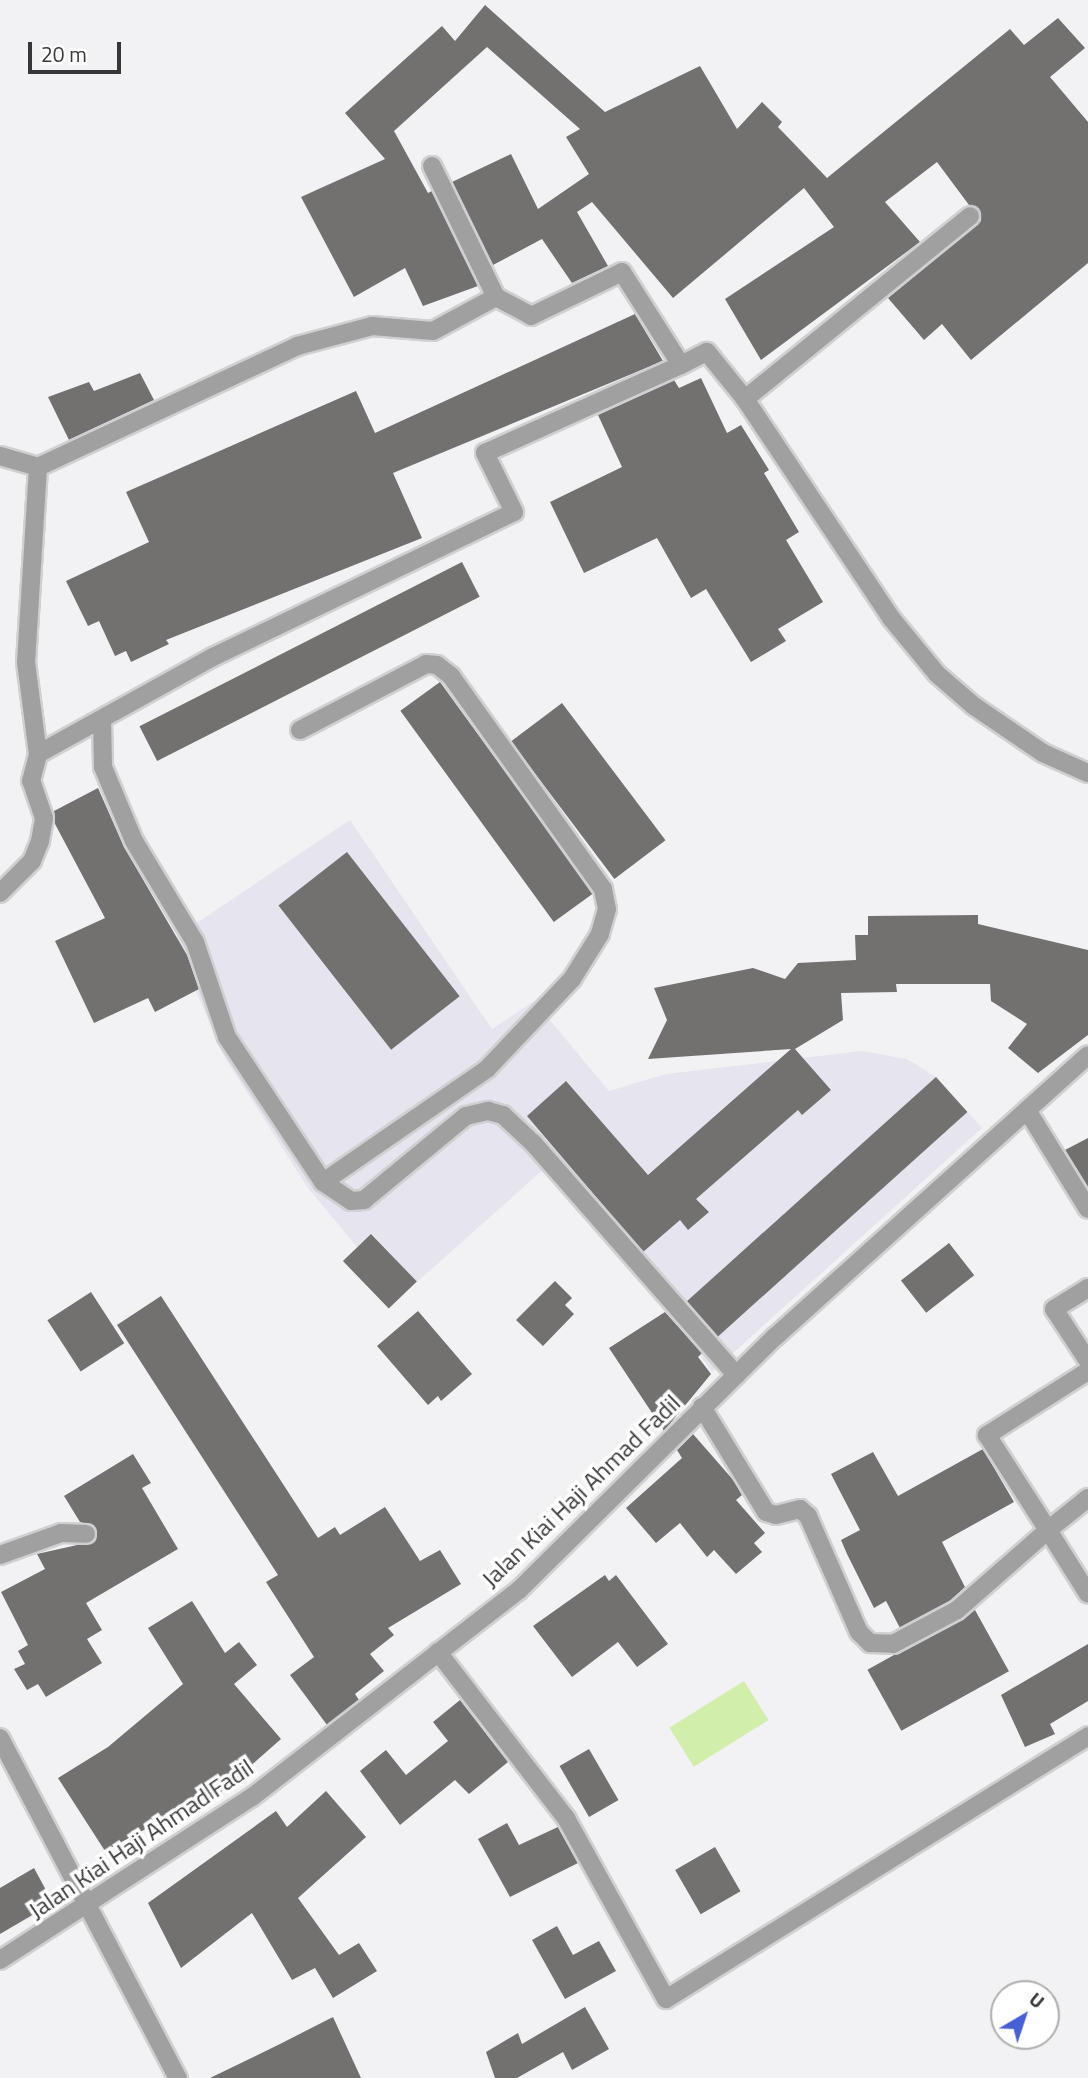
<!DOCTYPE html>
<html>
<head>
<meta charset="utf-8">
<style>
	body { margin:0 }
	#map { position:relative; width:1088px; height:2078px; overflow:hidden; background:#f2f2f4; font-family:"Titillium Web",sans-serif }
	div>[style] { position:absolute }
	.built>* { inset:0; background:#e6e5ef }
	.green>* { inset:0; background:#d1efaa; transform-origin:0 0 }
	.building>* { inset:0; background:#737170; transform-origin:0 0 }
	.roads { filter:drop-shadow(2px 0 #d0d0d2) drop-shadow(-2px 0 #d0d0d2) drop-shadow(0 2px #d0d0d2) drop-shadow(0 -2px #d0d0d2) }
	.street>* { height:18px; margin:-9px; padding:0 9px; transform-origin:9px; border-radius:9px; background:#a1a0a1 }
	span { translate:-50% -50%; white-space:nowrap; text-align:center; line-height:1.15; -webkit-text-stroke:7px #fff; paint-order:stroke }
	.street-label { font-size:24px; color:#373738 }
	.north { position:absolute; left:990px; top:1980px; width:70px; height:70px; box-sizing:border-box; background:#fff; border:2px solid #afafaf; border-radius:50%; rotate:39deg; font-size:19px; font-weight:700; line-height:28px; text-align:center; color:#373738 }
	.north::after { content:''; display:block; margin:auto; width:24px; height:32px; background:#4761d5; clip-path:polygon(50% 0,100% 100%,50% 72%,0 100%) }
	.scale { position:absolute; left:28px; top:42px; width:93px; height:32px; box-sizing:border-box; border:4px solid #373738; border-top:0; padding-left:9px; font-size:21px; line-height:24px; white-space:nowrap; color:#373738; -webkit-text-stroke:5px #fff; paint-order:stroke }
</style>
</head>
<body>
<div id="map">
	<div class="built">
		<i style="clip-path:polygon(350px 820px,492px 1029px,534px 1001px,609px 1091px,666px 1074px,862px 1051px,907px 1059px,936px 1077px,982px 1128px,712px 1372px,653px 1290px,545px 1168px,417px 1282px,372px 1234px,357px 1247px,308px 1188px,225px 1058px,173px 939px)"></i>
	</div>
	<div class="green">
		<i style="left:744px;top:1681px;width:46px;height:88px;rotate:58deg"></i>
	</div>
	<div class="building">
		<i style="clip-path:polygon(485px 5px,605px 112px,700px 66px,737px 129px,762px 102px,782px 122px,778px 127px,827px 178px,1010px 29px,1024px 45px,1058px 18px,1085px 48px,1050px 77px,1088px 122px,1088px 263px,971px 360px,942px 324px,924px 340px,888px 298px,981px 221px,979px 209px,969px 205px,937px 162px,885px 202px,920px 242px,761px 360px,725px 299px,834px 227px,804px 188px,673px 298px,592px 202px,577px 212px,608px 266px,572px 283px,542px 239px,493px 265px,452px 182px,511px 154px,538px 209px,589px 174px,566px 137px,580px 129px,487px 47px,394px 131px,428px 193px,432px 191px,478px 286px,423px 306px,405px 268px,354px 297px,301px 197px,385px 159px,345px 113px,442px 26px,455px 41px)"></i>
		<i style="clip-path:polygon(635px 314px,663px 361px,393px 473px,422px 538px,166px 640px,169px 644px,131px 662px,126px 651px,115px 656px,99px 621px,88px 626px,66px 581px,149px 542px,126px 492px,356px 391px,375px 433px)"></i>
		<i style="clip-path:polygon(140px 373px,154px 400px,69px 440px,48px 397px,89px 382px,94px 391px)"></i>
		<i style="clip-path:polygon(701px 378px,727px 433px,741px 425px,769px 470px,764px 473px,799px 532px,786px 540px,823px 602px,778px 629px,786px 641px,751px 662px,706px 589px,691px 598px,657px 538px,584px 573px,550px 502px,622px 467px,598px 415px,674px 380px,679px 388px)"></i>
		<i style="left:462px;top:562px;width:39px;height:362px;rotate:63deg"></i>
		<i style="left:440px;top:682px;width:261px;height:49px;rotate:54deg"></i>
		<i style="left:562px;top:703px;width:172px;height:64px;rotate:53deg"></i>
		<i style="clip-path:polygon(98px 788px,124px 847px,187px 955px,199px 989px,155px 1012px,148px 998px,94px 1023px,55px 941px,105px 918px,55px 824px,54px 811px)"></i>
		<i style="left:347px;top:852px;width:183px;height:87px;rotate:52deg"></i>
		<i style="clip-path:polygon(978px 915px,978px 924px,1088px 950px,1088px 1035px,1038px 1073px,1008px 1048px,1027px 1024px,991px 1001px,990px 984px,896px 984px,897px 992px,841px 993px,843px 1020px,795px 1049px,831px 1090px,802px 1115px,798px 1110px,696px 1199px,709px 1212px,688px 1230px,680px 1220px,643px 1252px,527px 1116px,566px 1081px,648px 1175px,791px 1049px,648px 1059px,667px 1020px,654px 988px,753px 968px,785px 979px,798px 963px,856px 960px,855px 935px,868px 935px,868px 916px)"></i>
		<i style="left:936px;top:1077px;width:47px;height:336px;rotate:48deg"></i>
		<i style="clip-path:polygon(1088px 1138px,1088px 1187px,1065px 1150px)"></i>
		<i style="left:371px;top:1234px;width:66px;height:39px;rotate:46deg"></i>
		<i style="left:949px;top:1243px;width:41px;height:61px;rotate:52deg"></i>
		<i style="clip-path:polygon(555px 1281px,572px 1298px,565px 1305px,574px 1314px,543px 1346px,516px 1320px)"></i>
		<i style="left:91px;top:1292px;width:61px;height:52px;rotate:57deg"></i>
		<i style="clip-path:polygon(161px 1296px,318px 1538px,335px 1527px,340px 1535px,385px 1507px,420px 1561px,440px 1550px,461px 1584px,388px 1628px,394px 1635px,370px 1654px,384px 1671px,355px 1694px,359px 1700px,327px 1725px,290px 1675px,314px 1657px,266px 1582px,278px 1575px,117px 1325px)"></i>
		<i style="clip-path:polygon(418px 1311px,472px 1374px,441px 1401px,438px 1396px,428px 1405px,377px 1346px)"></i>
		<i style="clip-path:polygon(665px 1312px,702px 1353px,698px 1357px,711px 1374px,664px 1431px,609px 1348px)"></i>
		<i style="clip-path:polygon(693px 1434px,735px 1482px,742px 1495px,736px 1500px,765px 1533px,754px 1543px,762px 1552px,736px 1574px,714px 1550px,707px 1557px,680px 1523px,656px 1543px,626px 1508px,682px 1458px,677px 1450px)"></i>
		<i style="clip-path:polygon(983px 1449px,1014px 1502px,942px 1542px,965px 1587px,950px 1601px,900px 1628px,886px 1601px,874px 1608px,847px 1554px,841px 1540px,860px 1530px,831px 1474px,873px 1452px,898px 1496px)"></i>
		<i style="clip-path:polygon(133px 1454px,151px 1483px,142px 1488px,178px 1549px,86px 1603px,102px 1630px,87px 1639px,102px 1663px,46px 1697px,38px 1684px,27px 1690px,14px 1669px,25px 1664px,18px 1651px,28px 1645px,1px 1592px,45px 1569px,37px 1554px,95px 1541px,96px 1528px,80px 1522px,64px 1496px)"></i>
		<i style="clip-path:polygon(605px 1575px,609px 1581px,616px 1575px,668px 1644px,637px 1667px,618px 1642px,572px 1677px,533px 1626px)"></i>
		<i style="clip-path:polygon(192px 1601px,225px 1653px,239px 1642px,257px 1665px,234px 1684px,281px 1739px,197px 1813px,190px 1805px,105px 1851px,58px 1778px,108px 1747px,183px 1684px,148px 1628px)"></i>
		<i style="left:975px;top:1610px;width:70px;height:123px;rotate:61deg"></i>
		<i style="clip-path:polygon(1088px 1644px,1088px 1701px,1050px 1724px,1055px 1734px,1025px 1747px,1001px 1695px)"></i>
		<i style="clip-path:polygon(460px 1700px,508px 1762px,469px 1794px,455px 1780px,400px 1825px,360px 1771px,386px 1750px,406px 1775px,448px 1741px,433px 1722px)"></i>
		<i style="left:589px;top:1749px;width:59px;height:34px;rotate:60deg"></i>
		<i style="clip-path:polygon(326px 1791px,366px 1837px,298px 1898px,339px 1955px,359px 1943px,377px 1971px,333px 1998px,315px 1968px,292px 1980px,252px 1913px,181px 1968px,148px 1903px,276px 1811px,287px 1827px)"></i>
		<i style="clip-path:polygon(507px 1823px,519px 1845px,558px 1827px,578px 1863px,510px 1897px,478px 1839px)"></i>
		<i style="left:715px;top:1847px;width:51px;height:46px;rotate:60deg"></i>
		<i style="clip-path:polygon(34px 1868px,53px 1903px,0 1934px,0 1888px)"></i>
		<i style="clip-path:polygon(557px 1926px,573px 1955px,599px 1941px,616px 1971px,565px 1999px,532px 1940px)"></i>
		<i style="clip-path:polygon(585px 2007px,609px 2049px,572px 2070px,563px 2052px,517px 2078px,495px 2078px,486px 2052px,518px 2033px,522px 2044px)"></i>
		<i style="clip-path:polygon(333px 2017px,361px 2078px,210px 2078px,280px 2044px)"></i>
	</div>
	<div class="roads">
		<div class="street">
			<i style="left:432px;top:166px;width:146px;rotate:64deg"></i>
			<i style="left:496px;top:297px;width:40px;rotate:28deg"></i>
			<i style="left:531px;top:316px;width:101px;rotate:-25.8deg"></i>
			<i style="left:622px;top:272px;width:110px;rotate:57.6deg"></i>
			<i style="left:681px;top:365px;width:29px;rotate:-27deg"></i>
			<i style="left:707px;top:352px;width:60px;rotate:51deg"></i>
			<i style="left:745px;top:399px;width:263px;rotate:56.3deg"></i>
			<i style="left:891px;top:618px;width:72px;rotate:50.6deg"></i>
			<i style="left:937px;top:674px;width:49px;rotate:40.9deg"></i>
			<i style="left:974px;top:706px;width:83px;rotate:34.3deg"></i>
			<i style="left:1043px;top:753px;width:49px;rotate:24deg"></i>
			<i style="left:745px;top:399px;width:290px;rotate:-39.1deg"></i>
			<i style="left:0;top:456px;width:40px;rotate:16deg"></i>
			<i style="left:38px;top:467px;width:286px;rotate:-25deg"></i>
			<i style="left:297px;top:346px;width:78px;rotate:-14.9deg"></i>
			<i style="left:372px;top:326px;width:61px;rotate:4.7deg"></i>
			<i style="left:433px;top:331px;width:72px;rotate:-28.4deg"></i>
			<i style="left:38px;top:467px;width:195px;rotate:93.5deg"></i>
			<i style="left:26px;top:662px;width:93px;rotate:82.6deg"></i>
			<i style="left:102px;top:719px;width:48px;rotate:88.8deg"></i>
			<i style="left:103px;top:767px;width:80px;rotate:67.3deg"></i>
			<i style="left:134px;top:841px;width:118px;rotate:58.9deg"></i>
			<i style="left:195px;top:942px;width:100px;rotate:71.4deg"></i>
			<i style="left:227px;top:1037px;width:174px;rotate:56.5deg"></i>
			<i style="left:323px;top:1182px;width:34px;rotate:34deg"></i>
			<i style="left:351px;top:1201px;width:13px;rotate:-4deg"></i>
			<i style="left:364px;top:1200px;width:132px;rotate:-39.5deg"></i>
			<i style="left:466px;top:1116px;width:23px;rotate:-13deg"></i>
			<i style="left:488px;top:1111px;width:16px;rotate:15deg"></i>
			<i style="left:503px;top:1115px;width:42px;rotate:43.1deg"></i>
			<i style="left:534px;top:1144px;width:307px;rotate:48.8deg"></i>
			<i style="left:300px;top:730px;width:142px;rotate:-27.6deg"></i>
			<i style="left:426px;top:664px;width:11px;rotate:5deg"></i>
			<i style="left:437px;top:665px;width:18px;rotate:38deg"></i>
			<i style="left:451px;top:676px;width:262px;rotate:54.5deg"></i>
			<i style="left:603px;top:889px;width:20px;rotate:79deg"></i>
			<i style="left:607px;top:909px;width:26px;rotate:106deg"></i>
			<i style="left:600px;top:934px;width:53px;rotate:121.9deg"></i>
			<i style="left:572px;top:979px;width:124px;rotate:133.4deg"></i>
			<i style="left:487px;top:1069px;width:199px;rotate:145.4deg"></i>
			<i style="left:0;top:893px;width:45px;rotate:-45deg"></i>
			<i style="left:32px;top:861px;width:22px;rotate:-68deg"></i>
			<i style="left:40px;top:841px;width:23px;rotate:-80deg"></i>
			<i style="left:44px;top:818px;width:39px;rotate:-109deg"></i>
			<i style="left:31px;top:781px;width:28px;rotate:-75deg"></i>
			<i style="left:38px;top:754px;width:200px;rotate:-29deg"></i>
			<i style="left:213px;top:657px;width:334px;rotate:-25.7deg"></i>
			<i style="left:514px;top:512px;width:66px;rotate:-116.2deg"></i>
			<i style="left:485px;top:453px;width:215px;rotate:-24.2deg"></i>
			<i style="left:1027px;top:1110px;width:116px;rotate:58.4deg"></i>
			<i style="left:1088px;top:1288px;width:40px;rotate:148deg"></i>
			<i style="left:1054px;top:1309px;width:62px;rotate:56.8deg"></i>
			<i style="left:1088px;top:1371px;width:120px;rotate:147.6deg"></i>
			<i style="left:987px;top:1435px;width:113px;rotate:57.3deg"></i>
			<i style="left:1048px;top:1530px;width:51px;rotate:-38.7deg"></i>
			<i style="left:702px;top:1407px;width:123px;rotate:58.6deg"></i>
			<i style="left:766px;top:1512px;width:10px;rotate:17deg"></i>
			<i style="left:776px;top:1515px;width:25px;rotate:-14deg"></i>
			<i style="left:800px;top:1509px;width:11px;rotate:41deg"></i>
			<i style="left:808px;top:1516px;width:127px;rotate:66.3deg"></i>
			<i style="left:859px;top:1632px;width:16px;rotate:45deg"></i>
			<i style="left:870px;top:1643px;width:23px;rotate:2deg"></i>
			<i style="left:893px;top:1644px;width:72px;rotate:-28deg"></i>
			<i style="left:957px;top:1610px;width:121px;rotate:-41.3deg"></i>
			<i style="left:1048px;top:1530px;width:75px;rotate:58deg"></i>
			<i style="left:0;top:1555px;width:65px;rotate:-19.8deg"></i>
			<i style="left:61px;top:1533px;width:25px;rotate:2deg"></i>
			<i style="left:438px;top:1652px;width:210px;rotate:52.4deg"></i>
			<i style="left:566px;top:1818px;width:207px;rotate:61.1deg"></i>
			<i style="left:666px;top:1999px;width:497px;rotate:-31.9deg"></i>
			<i style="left:0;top:1738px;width:384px;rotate:62.4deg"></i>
			<i style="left:0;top:1960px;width:300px;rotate:-32.9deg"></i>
			<i style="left:252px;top:1797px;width:338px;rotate:-37.8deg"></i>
			<i style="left:519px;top:1590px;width:360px;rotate:-44.7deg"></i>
			<i style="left:775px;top:1337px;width:421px;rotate:-42deg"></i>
		</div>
	</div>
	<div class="street-label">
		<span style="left:581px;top:1491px;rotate:-44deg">Jalan Kiai Haji Ahmad Fadil</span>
		<span style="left:141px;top:1839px;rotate:-34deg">Jalan Kiai Haji Ahmad Fadil</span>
	</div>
	<div class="north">U</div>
	<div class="scale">20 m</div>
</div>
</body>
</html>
